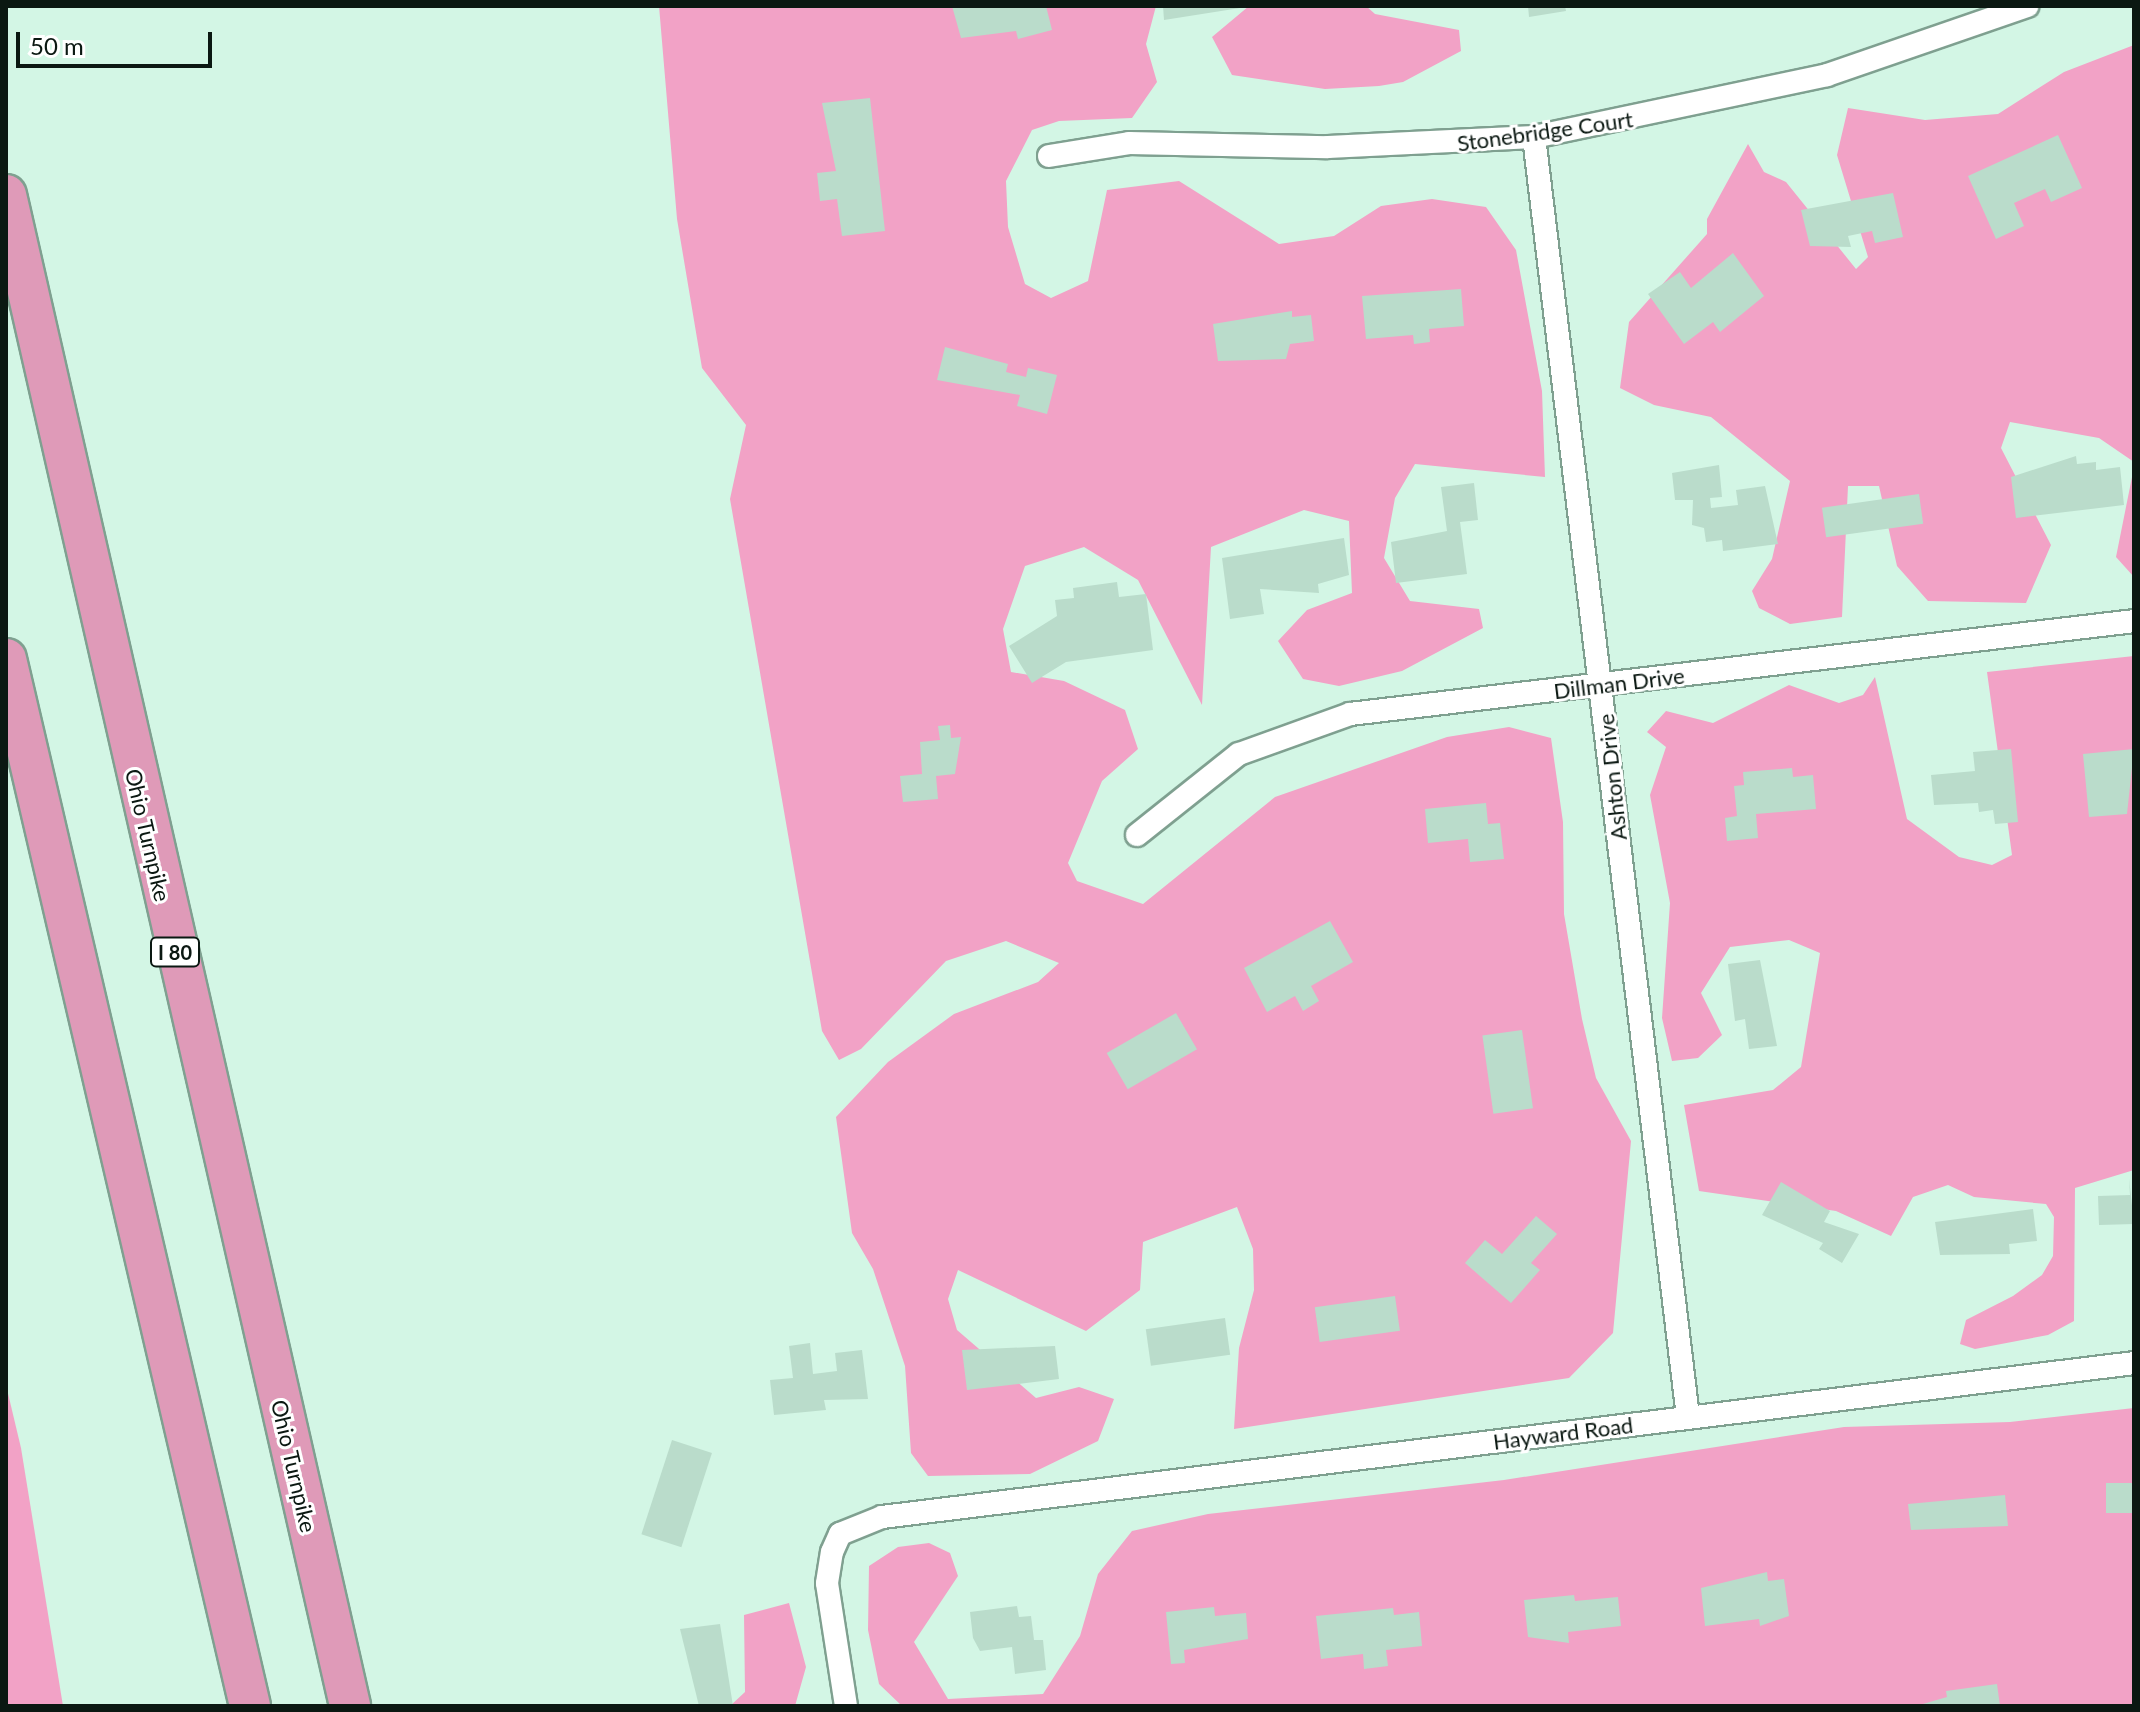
<!DOCTYPE html>
<html>
<head>
<meta charset="utf-8">
<style>
	body { margin:0 }
	#map { position:relative; width:2140px; height:1712px; overflow:hidden; background:#d3f6e5; font-family:Lato,sans-serif }
	div>[style] { position:absolute }
	.green>* { inset:0; background:#f2a2c6 }
	.building>* { inset:0; background:#badccb; transform-origin:0 0 }
	.roads { filter:drop-shadow(2px 0 #7fa090) drop-shadow(-2px 0 #7fa090) drop-shadow(0 2px #7fa090) drop-shadow(0 -2px #7fa090) }
	.street>* { height:22px; margin:-11px; padding:0 11px; transform-origin:11px; border-radius:11px; background:#fff }
	.highway>* { height:40px; margin:-20px; padding:0 20px; transform-origin:20px; border-radius:20px; background:#df9ab8 }
	span { translate:-50% -50%; white-space:nowrap; text-align:center; line-height:1.15; -webkit-text-stroke:6px #fff; paint-order:stroke }
	.shield-label span { padding:2px 6px; background:#fff; border:2px solid; border-radius:6px; -webkit-text-stroke-width:0 }
	.shield-label { font-size:20px; color:#0b1812; font-weight:700 }
	.street-label { font-size:22px; color:#0b1812 }
	.frame { position:absolute; inset:0; border:8px solid #0b1812; pointer-events:none }
	.scale { position:absolute; left:16px; top:32px; width:196px; height:36px; box-sizing:border-box; border:4px solid #0b1812; border-top:0; padding-left:10px; font-size:24px; line-height:28px; white-space:nowrap; color:#0b1812; -webkit-text-stroke:6px #fff; paint-order:stroke }
</style>
</head>
<body>
<div id="map">
	<div class="green">
		<i style="clip-path:polygon(659px 6px,1156px 6px,1146px 44px,1157px 82px,1132px 118px,1059px 121px,1032px 130px,1006px 181px,1008px 227px,1025px 284px,1051px 298px,1088px 281px,1107px 190px,1179px 181px,1279px 244px,1334px 236px,1381px 206px,1432px 199px,1486px 207px,1516px 250px,1542px 391px,1545px 477px,1415px 464px,1395px 498px,1384px 558px,1410px 601px,1479px 609px,1483px 628px,1402px 671px,1339px 686px,1303px 679px,1278px 641px,1307px 610px,1352px 593px,1349px 521px,1304px 510px,1211px 547px,1202px 705px,1138px 580px,1084px 547px,1025px 566px,1003px 629px,1011px 672px,1064px 681px,1125px 710px,1138px 749px,1102px 781px,1068px 863px,1077px 881px,1143px 904px,1275px 797px,1447px 737px,1509px 727px,1551px 738px,1563px 822px,1564px 914px,1582px 1019px,1596px 1078px,1631px 1141px,1613px 1333px,1569px 1378px,1234px 1429px,1239px 1348px,1254px 1290px,1253px 1249px,1237px 1207px,1143px 1242px,1140px 1290px,1086px 1331px,958px 1270px,948px 1299px,957px 1330px,1036px 1398px,1079px 1387px,1114px 1399px,1098px 1441px,1030px 1474px,928px 1476px,911px 1453px,905px 1366px,873px 1269px,852px 1233px,836px 1117px,888px 1062px,954px 1014px,1038px 982px,1059px 963px,1006px 941px,946px 961px,861px 1049px,839px 1060px,822px 1031px,730px 499px,746px 425px,702px 368px,677px 219px)"></i>
		<i style="clip-path:polygon(1249px 6px,1366px 6px,1375px 14px,1459px 30px,1461px 51px,1403px 82px,1379px 86px,1325px 89px,1232px 75px,1212px 37px)"></i>
		<i style="clip-path:polygon(2134px 45px,2134px 462px,2099px 438px,2010px 422px,2001px 448px,2051px 545px,2026px 603px,1928px 601px,1897px 566px,1879px 486px,1848px 486px,1842px 617px,1790px 624px,1759px 608px,1752px 591px,1772px 559px,1790px 481px,1711px 417px,1654px 405px,1620px 388px,1629px 322px,1707px 234px,1707px 219px,1748px 144px,1764px 172px,1786px 182px,1856px 269px,1868px 257px,1837px 155px,1848px 108px,1925px 120px,1998px 114px,2064px 72px)"></i>
		<i style="clip-path:polygon(2134px 467px,2134px 577px,2116px 557px)"></i>
		<i style="clip-path:polygon(2134px 656px,2134px 1170px,2075px 1188px,2074px 1321px,2048px 1335px,1975px 1349px,1960px 1344px,1966px 1320px,2013px 1296px,2042px 1275px,2053px 1256px,2054px 1217px,2046px 1204px,1974px 1197px,1948px 1185px,1913px 1197px,1891px 1236px,1836px 1211px,1699px 1191px,1684px 1105px,1773px 1090px,1801px 1067px,1820px 953px,1789px 940px,1730px 947px,1701px 993px,1722px 1035px,1698px 1058px,1672px 1061px,1662px 1018px,1670px 903px,1650px 795px,1666px 747px,1647px 732px,1666px 711px,1713px 723px,1789px 685px,1839px 703px,1863px 695px,1875px 677px,1907px 819px,1959px 857px,1992px 865px,2012px 855px,1987px 672px)"></i>
		<i style="clip-path:polygon(6px 1385px,21px 1448px,63px 1706px,6px 1706px)"></i>
		<i style="clip-path:polygon(2134px 1408px,2134px 1706px,902px 1706px,879px 1684px,868px 1630px,869px 1566px,898px 1547px,929px 1543px,950px 1553px,958px 1576px,914px 1642px,948px 1699px,1043px 1694px,1080px 1636px,1098px 1574px,1132px 1531px,1208px 1514px,1504px 1480px,1844px 1427px,2010px 1422px)"></i>
		<i style="clip-path:polygon(789px 1603px,806px 1667px,795px 1706px,730px 1706px,745px 1692px,744px 1615px)"></i>
	</div>
	<div class="building">
		<i style="clip-path:polygon(952px 6px,1046px 6px,1052px 30px,1018px 39px,1016px 31px,961px 38px)"></i>
		<i style="clip-path:polygon(1163px 6px,1240px 6px,1240px 8px,1164px 20px)"></i>
		<i style="clip-path:polygon(1528px 6px,1565px 6px,1566px 11px,1529px 17px)"></i>
		<i style="clip-path:polygon(870px 98px,885px 231px,842px 236px,837px 199px,820px 201px,817px 173px,836px 171px,822px 103px)"></i>
		<i style="clip-path:polygon(2058px 135px,2082px 188px,2051px 202px,2045px 189px,2014px 203px,2024px 226px,1996px 239px,1968px 176px)"></i>
		<i style="clip-path:polygon(1893px 193px,1903px 237px,1875px 243px,1872px 231px,1848px 236px,1851px 247px,1810px 246px,1801px 210px)"></i>
		<i style="clip-path:polygon(1733px 253px,1764px 296px,1720px 332px,1713px 322px,1684px 344px,1648px 294px,1680px 272px,1691px 288px)"></i>
		<i style="clip-path:polygon(1461px 289px,1464px 326px,1429px 329px,1430px 342px,1414px 344px,1413px 335px,1366px 339px,1362px 296px)"></i>
		<i style="clip-path:polygon(1292px 311px,1292px 317px,1311px 315px,1314px 341px,1290px 344px,1286px 359px,1218px 361px,1213px 324px)"></i>
		<i style="clip-path:polygon(945px 347px,1008px 364px,1006px 372px,1026px 377px,1028px 368px,1057px 375px,1047px 414px,1017px 406px,1020px 395px,937px 380px)"></i>
		<i style="clip-path:polygon(2076px 456px,2077px 464px,2096px 462px,2096px 470px,2120px 467px,2124px 505px,2016px 518px,2011px 477px)"></i>
		<i style="clip-path:polygon(1719px 465px,1722px 497px,1710px 498px,1711px 508px,1738px 505px,1736px 490px,1765px 486px,1778px 544px,1723px 551px,1722px 540px,1706px 542px,1704px 528px,1692px 525px,1693px 500px,1675px 500px,1672px 473px)"></i>
		<i style="clip-path:polygon(1474px 483px,1478px 520px,1460px 522px,1467px 574px,1396px 583px,1391px 542px,1447px 531px,1441px 487px)"></i>
		<i style="left:1919px;top:494px;width:30px;height:98px;rotate:82deg"></i>
		<i style="clip-path:polygon(1344px 538px,1349px 575px,1318px 584px,1319px 593px,1260px 589px,1264px 614px,1230px 619px,1222px 558px)"></i>
		<i style="clip-path:polygon(1117px 582px,1119px 597px,1146px 594px,1153px 650px,1066px 662px,1032px 683px,1009px 646px,1057px 616px,1055px 600px,1074px 598px,1073px 588px)"></i>
		<i style="clip-path:polygon(950px 725px,951px 738px,961px 737px,955px 774px,936px 776px,938px 799px,903px 802px,900px 776px,922px 774px,920px 742px,940px 740px,938px 726px)"></i>
		<i style="clip-path:polygon(2011px 749px,2018px 822px,1995px 824px,1993px 810px,1979px 812px,1978px 803px,1934px 805px,1931px 775px,1975px 771px,1973px 752px)"></i>
		<i style="clip-path:polygon(2134px 749px,2127px 814px,2089px 817px,2083px 754px)"></i>
		<i style="clip-path:polygon(1792px 768px,1793px 777px,1813px 775px,1816px 809px,1756px 814px,1758px 838px,1727px 841px,1725px 818px,1737px 816px,1734px 786px,1744px 785px,1743px 772px)"></i>
		<i style="clip-path:polygon(1486px 803px,1488px 824px,1500px 823px,1504px 859px,1470px 862px,1468px 839px,1428px 843px,1425px 809px)"></i>
		<i style="clip-path:polygon(1330px 921px,1353px 962px,1311px 986px,1319px 1001px,1303px 1011px,1295px 996px,1267px 1012px,1244px 968px)"></i>
		<i style="clip-path:polygon(1760px 960px,1777px 1046px,1749px 1049px,1745px 1019px,1735px 1021px,1728px 964px)"></i>
		<i style="left:1176px;top:1013px;width:42px;height:80px;rotate:60deg"></i>
		<i style="left:1522px;top:1030px;width:79px;height:40px;rotate:82deg"></i>
		<i style="clip-path:polygon(2129px 1178px,2134px 1224px,2099px 1225px,2098px 1196px,2130px 1195px)"></i>
		<i style="clip-path:polygon(1781px 1182px,1830px 1211px,1824px 1222px,1859px 1234px,1842px 1263px,1819px 1249px,1823px 1243px,1762px 1215px)"></i>
		<i style="clip-path:polygon(2033px 1209px,2037px 1241px,2009px 1244px,2010px 1254px,1940px 1255px,1935px 1222px)"></i>
		<i style="clip-path:polygon(1536px 1216px,1557px 1234px,1531px 1263px,1540px 1270px,1511px 1303px,1465px 1263px,1485px 1240px,1502px 1254px)"></i>
		<i style="left:1395px;top:1296px;width:35px;height:81px;rotate:82deg"></i>
		<i style="left:1225px;top:1318px;width:37px;height:80px;rotate:82deg"></i>
		<i style="clip-path:polygon(810px 1343px,813px 1374px,837px 1371px,835px 1353px,862px 1350px,868px 1399px,824px 1400px,826px 1410px,774px 1415px,770px 1380px,793px 1378px,789px 1346px)"></i>
		<i style="clip-path:polygon(1055px 1346px,1059px 1379px,967px 1390px,962px 1350px)"></i>
		<i style="left:672px;top:1440px;width:42px;height:99px;rotate:18deg"></i>
		<i style="left:2134px;top:1483px;width:30px;height:28px;rotate:90deg"></i>
		<i style="clip-path:polygon(2005px 1495px,2008px 1526px,1911px 1530px,1908px 1504px)"></i>
		<i style="clip-path:polygon(1767px 1572px,1768px 1581px,1784px 1579px,1789px 1616px,1760px 1626px,1759px 1619px,1705px 1626px,1701px 1588px)"></i>
		<i style="clip-path:polygon(1574px 1595px,1575px 1601px,1618px 1597px,1621px 1626px,1568px 1632px,1569px 1643px,1528px 1637px,1524px 1600px)"></i>
		<i style="clip-path:polygon(1017px 1606px,1019px 1617px,1031px 1616px,1034px 1640px,1043px 1640px,1046px 1670px,1015px 1674px,1012px 1647px,980px 1651px,973px 1638px,970px 1612px)"></i>
		<i style="clip-path:polygon(1214px 1607px,1215px 1616px,1246px 1613px,1248px 1639px,1184px 1650px,1185px 1663px,1171px 1664px,1166px 1612px)"></i>
		<i style="clip-path:polygon(1393px 1608px,1394px 1615px,1419px 1612px,1422px 1646px,1386px 1650px,1388px 1666px,1364px 1669px,1363px 1654px,1321px 1659px,1316px 1616px)"></i>
		<i style="clip-path:polygon(720px 1624px,733px 1706px,699px 1706px,680px 1629px)"></i>
		<i style="clip-path:polygon(1997px 1684px,2000px 1706px,1916px 1706px,1947px 1697px,1946px 1691px)"></i>
	</div>
	<div class="roads">
		<div class="street">
			<i style="left:1534px;top:137px;width:1290px;rotate:83.14deg"></i>
			<i style="left:1049px;top:156px;width:81px;rotate:-9.2deg"></i>
			<i style="left:1129px;top:143px;width:199px;rotate:1.2deg"></i>
			<i style="left:1328px;top:147px;width:206px;rotate:-2.8deg"></i>
			<i style="left:1534px;top:137px;width:299px;rotate:-11.9deg"></i>
			<i style="left:1827px;top:75px;width:212px;rotate:-19deg"></i>
			<i style="left:1137px;top:835px;width:130px;rotate:-38.5deg"></i>
			<i style="left:1239px;top:754px;width:118px;rotate:-19.8deg"></i>
			<i style="left:1350px;top:714px;width:789px;rotate:-6.76deg"></i>
			<i style="left:846px;top:1706px;width:124px;rotate:-98.8deg"></i>
			<i style="left:827px;top:1583px;width:31px;rotate:-81deg"></i>
			<i style="left:832px;top:1552px;width:20px;rotate:-66deg"></i>
			<i style="left:840px;top:1534px;width:45px;rotate:-22deg"></i>
			<i style="left:882px;top:1517px;width:1261px;rotate:-7.01deg"></i>
		</div>
		<div class="highway">
			<i style="left:6px;top:195px;width:1550px;rotate:77.17deg"></i>
			<i style="left:6px;top:659px;width:1075px;rotate:76.88deg"></i>
		</div>
	</div>
	<div class="shield-label">
		<span style="left:175px;top:952px">I 80</span>
	</div>
	<div class="street-label">
		<span style="left:1545px;top:131px;rotate:-8deg">Stonebridge Court</span>
		<span style="left:1619px;top:683px;rotate:-7deg">Dillman Drive</span>
		<span style="left:1612px;top:777px;rotate:-96deg">Ashton Drive</span>
		<span style="left:148px;top:835px;rotate:77deg">Ohio Turnpike</span>
		<span style="left:1563px;top:1433px;rotate:-7deg">Hayward Road</span>
		<span style="left:294px;top:1466px;rotate:77deg">Ohio Turnpike</span>
	</div>
	<div class="frame"></div>
	<div class="scale">50 m</div>
</div>
</body>
</html>
